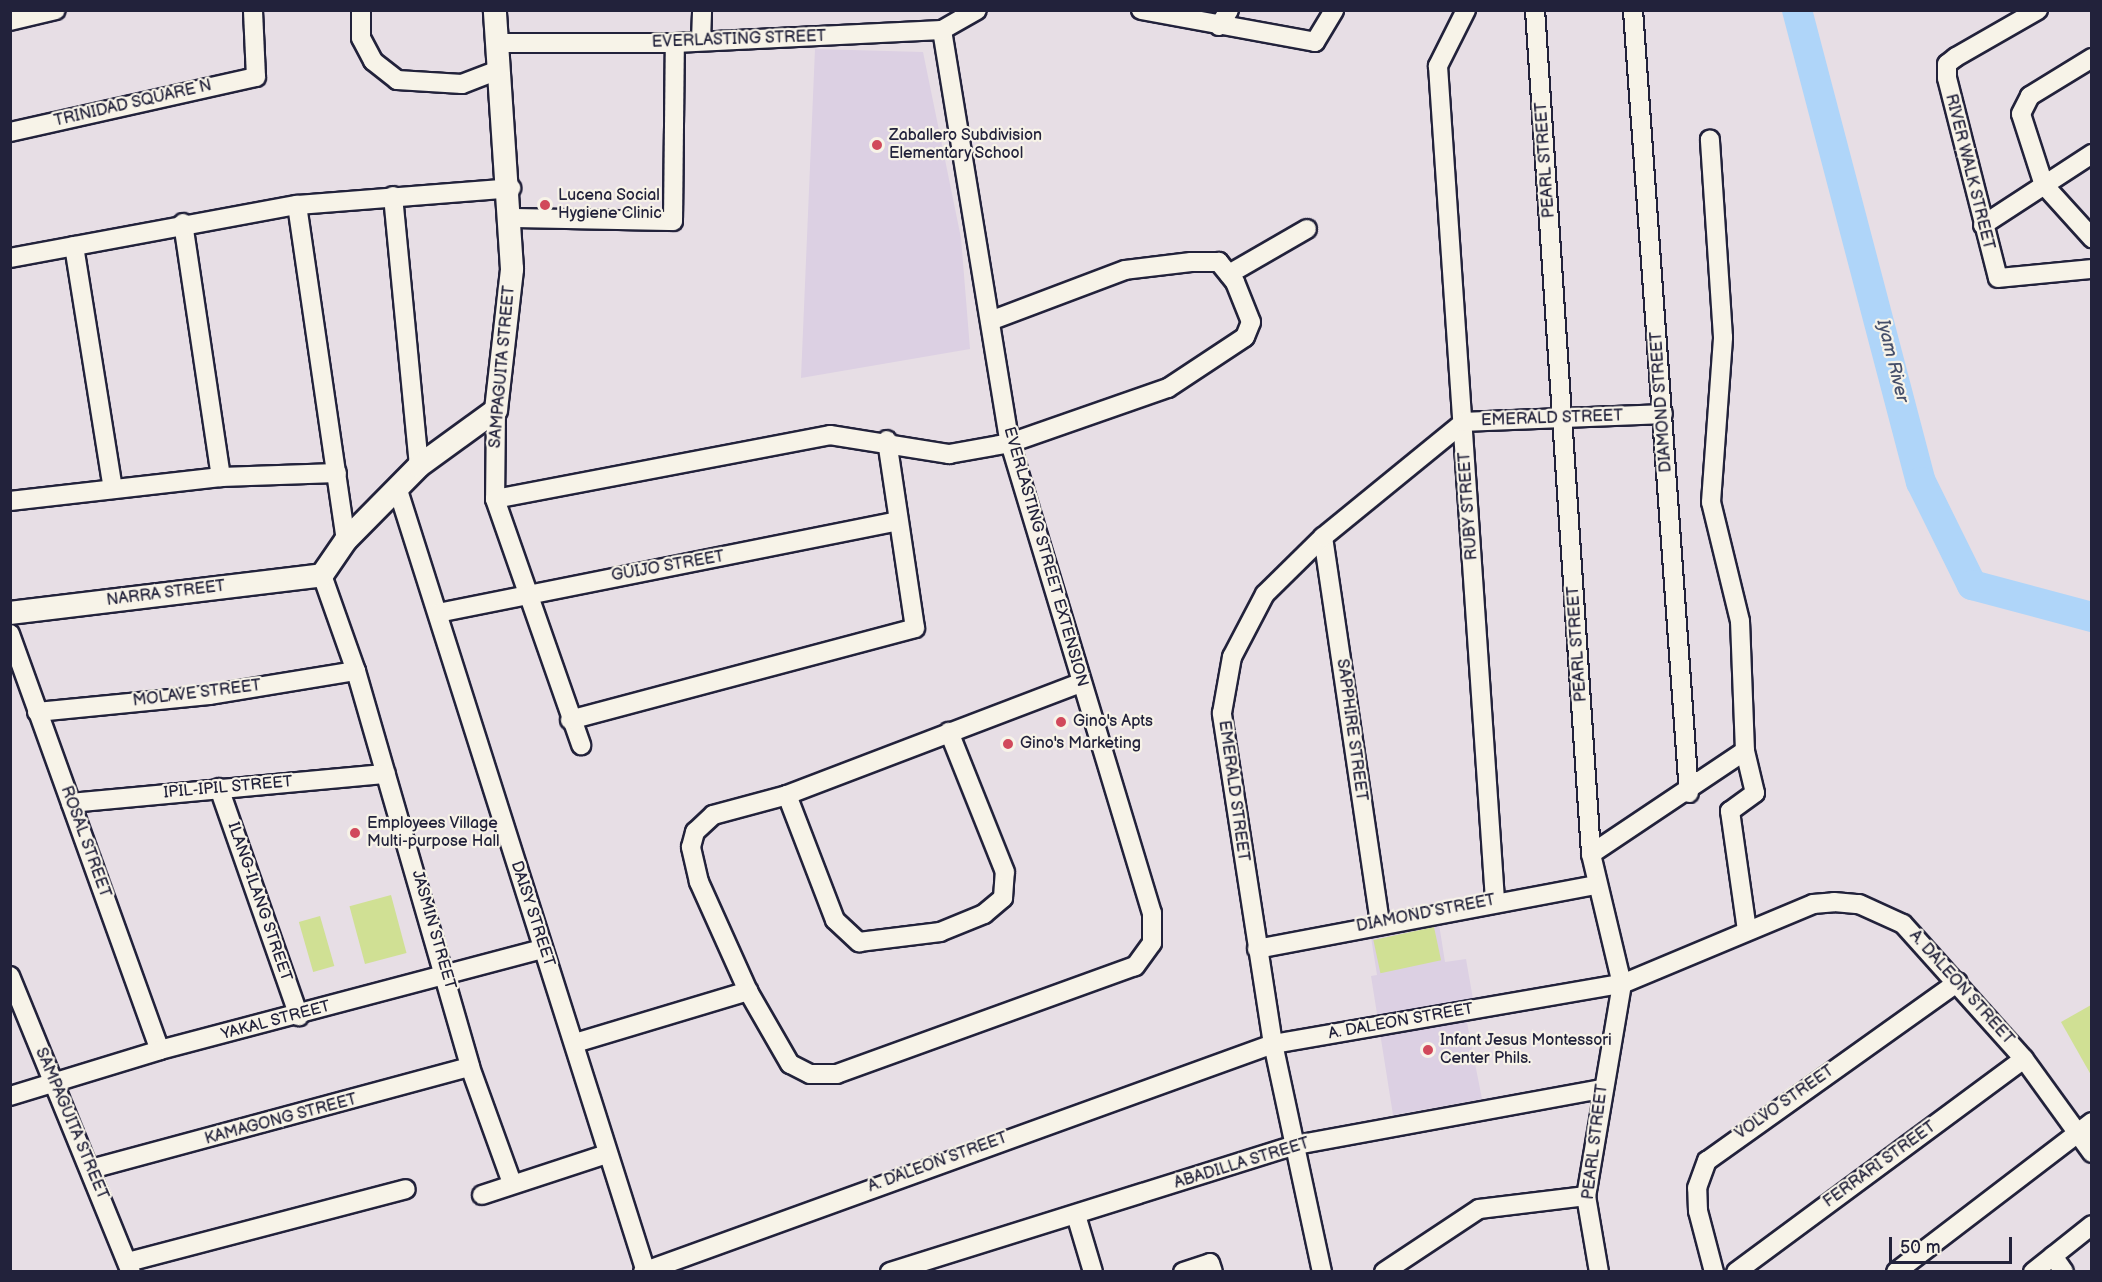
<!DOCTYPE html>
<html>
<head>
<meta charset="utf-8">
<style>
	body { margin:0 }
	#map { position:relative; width:2102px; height:1282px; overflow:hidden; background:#e7dee5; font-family:"Balsamiq Sans",sans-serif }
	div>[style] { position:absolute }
	.built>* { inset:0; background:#dcd0e3 }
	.green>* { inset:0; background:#d0e094; transform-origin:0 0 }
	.river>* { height:30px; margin:-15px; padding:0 15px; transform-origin:15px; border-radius:15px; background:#afd5f9 }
	.roads { filter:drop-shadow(2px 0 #22223b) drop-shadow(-2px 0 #22223b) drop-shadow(0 2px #22223b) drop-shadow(0 -2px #22223b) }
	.minor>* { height:18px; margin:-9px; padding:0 9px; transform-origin:9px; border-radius:9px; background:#f7f3e8 }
	.tertiary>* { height:22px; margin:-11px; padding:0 11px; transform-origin:11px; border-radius:11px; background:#f7f3e8 }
	.dots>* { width:16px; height:16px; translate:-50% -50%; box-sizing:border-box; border:3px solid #f7f3e8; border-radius:50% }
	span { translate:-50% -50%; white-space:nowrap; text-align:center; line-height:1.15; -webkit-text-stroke:4.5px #f7f3e8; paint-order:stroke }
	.street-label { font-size:16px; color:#22223b }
	.poi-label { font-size:16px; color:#22223b }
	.left { translate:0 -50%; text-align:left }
	.water-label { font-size:18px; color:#454f6a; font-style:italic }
	.frame { position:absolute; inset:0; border:12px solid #22223b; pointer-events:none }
	.scale { position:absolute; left:1889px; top:1237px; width:123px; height:27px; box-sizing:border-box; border:3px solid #22223b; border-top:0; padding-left:8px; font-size:18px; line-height:21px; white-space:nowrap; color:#22223b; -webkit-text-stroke:4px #f7f3e8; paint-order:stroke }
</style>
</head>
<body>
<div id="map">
	<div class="built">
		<i style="clip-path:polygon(815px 49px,923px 52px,961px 238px,970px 349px,801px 378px)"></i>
		<i style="clip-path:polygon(1439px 924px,1445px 962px,1466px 959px,1473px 999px,1463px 1002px,1482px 1099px,1393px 1115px,1371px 976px,1377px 975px,1371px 937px)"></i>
	</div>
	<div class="green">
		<i style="left:391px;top:895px;width:60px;height:43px;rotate:75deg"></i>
		<i style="left:320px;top:916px;width:52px;height:22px;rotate:74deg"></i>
		<i style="left:1434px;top:927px;width:34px;height:62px;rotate:78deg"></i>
		<i style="clip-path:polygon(2091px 1005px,2091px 1075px,2061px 1022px)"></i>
	</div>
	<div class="river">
		<i style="left:1797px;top:10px;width:488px;rotate:75.3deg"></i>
		<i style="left:1921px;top:482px;width:115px;rotate:63.7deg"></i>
		<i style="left:1972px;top:585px;width:124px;rotate:14.9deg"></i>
	</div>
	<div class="roads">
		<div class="minor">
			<i style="left:361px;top:10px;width:28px;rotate:90deg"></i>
			<i style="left:361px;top:38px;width:26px;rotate:62deg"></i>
			<i style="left:373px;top:61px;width:31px;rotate:38deg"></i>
			<i style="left:397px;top:80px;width:65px;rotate:3.5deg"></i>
			<i style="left:462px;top:84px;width:40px;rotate:-21deg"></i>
			<i style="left:1141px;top:10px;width:177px;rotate:10.4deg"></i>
			<i style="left:1315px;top:42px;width:37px;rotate:-59deg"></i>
			<i style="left:1466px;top:10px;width:63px;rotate:116.6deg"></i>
			<i style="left:1438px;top:66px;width:836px;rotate:86.09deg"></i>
			<i style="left:1535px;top:10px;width:846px;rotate:86.2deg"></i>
			<i style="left:1591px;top:854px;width:134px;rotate:76.6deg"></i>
			<i style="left:1622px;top:984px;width:215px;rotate:99.6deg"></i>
			<i style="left:1586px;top:1196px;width:77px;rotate:80.3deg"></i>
			<i style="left:1633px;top:10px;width:785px;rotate:85.91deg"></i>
			<i style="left:2038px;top:10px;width:95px;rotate:150.2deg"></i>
			<i style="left:1956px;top:57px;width:11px;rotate:142deg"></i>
			<i style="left:1947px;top:64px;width:14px;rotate:90deg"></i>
			<i style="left:1947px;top:78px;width:206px;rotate:75.7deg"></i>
			<i style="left:1998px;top:278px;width:94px;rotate:-5.5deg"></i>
			<i style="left:10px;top:21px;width:47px;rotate:-13.4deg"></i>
			<i style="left:1219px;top:26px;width:19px;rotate:-58deg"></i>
			<i style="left:942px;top:30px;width:419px;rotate:80.7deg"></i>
			<i style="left:1010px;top:443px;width:491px;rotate:73.2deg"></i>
			<i style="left:1152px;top:913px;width:30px;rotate:90deg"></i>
			<i style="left:1152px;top:943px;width:29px;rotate:126deg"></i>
			<i style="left:1135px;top:966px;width:317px;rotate:160.1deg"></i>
			<i style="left:837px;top:1074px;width:27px;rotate:180deg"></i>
			<i style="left:810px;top:1074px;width:22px;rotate:-153deg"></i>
			<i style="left:790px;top:1064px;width:84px;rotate:-119.9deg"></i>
			<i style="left:748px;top:991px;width:120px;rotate:-114.2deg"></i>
			<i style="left:699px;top:882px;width:36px;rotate:-103deg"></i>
			<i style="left:691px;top:847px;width:16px;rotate:-75deg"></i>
			<i style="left:695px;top:832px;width:25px;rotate:-43deg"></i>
			<i style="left:713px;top:815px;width:77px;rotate:-15.1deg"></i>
			<i style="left:787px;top:795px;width:314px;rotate:-20.9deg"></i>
			<i style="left:701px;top:41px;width:31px;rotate:-88deg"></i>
			<i style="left:496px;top:43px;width:179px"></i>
			<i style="left:675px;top:43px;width:267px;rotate:-2.8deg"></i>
			<i style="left:942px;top:30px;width:40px;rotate:-29.7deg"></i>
			<i style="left:2092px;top:58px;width:73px;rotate:148.5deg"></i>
			<i style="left:2030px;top:96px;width:20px;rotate:117deg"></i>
			<i style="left:2021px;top:114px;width:75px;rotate:72.1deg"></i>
			<i style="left:2044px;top:185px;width:72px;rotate:47.8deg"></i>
			<i style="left:10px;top:132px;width:252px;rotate:-12.6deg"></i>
			<i style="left:256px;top:77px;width:67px;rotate:-92.6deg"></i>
			<i style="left:393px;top:196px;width:271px;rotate:84.5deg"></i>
			<i style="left:297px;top:205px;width:339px;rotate:81.7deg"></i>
			<i style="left:511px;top:218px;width:162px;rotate:1.1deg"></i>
			<i style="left:673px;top:221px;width:178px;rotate:-89.4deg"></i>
			<i style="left:183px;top:223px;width:257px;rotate:81.5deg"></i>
			<i style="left:1983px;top:225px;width:130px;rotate:-33.1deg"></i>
			<i style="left:74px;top:246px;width:246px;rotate:80.9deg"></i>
			<i style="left:10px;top:258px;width:292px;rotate:-10.5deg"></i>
			<i style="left:297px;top:205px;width:215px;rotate:-4.5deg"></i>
			<i style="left:1229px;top:274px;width:90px;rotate:-30deg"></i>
			<i style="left:496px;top:410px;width:89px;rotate:90.6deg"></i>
			<i style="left:495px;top:499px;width:261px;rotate:70.7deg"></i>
			<i style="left:397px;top:487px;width:824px;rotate:72.4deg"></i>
			<i style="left:495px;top:499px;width:341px;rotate:-10.8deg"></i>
			<i style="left:830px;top:435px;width:121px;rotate:9.1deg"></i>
			<i style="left:949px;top:454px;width:62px;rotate:-10.2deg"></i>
			<i style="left:1010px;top:443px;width:167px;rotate:-19.2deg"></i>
			<i style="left:1168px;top:388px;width:92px;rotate:-33.5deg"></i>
			<i style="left:1245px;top:337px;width:16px;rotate:-68deg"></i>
			<i style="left:1251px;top:322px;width:43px;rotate:-111.8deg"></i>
			<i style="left:1235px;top:282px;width:26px;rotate:-129deg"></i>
			<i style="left:1219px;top:262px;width:28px;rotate:180deg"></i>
			<i style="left:1191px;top:262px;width:66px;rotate:173.1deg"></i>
			<i style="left:1125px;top:270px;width:144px;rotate:159.3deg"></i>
			<i style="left:10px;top:501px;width:212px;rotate:-6.5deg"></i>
			<i style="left:221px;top:477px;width:116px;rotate:-2deg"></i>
			<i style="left:1323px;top:537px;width:390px;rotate:81.6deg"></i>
			<i style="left:322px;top:575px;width:102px;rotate:70.5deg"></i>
			<i style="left:356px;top:671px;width:412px;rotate:73.9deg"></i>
			<i style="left:470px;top:1067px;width:123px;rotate:70.1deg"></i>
			<i style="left:438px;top:613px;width:469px;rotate:-11.3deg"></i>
			<i style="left:10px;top:634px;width:442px;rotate:70.2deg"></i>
			<i style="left:37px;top:712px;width:173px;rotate:-5.6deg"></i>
			<i style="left:209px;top:695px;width:149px;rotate:-9.3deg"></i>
			<i style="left:570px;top:720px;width:357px;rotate:-14.9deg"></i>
			<i style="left:915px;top:628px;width:190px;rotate:-98.5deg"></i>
			<i style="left:1745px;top:751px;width:43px;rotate:76.6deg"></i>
			<i style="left:1755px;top:793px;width:31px;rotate:144deg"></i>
			<i style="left:1730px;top:811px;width:120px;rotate:81.9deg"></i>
			<i style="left:219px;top:788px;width:242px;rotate:70.7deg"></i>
			<i style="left:787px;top:795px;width:134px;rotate:69deg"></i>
			<i style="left:835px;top:920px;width:33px;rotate:43deg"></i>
			<i style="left:859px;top:942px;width:82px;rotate:-7deg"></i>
			<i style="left:940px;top:932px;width:48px;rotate:-22.2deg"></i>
			<i style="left:984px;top:914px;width:25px;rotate:-40deg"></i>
			<i style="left:1003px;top:898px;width:26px;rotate:-86deg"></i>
			<i style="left:1005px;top:872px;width:151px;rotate:-111.8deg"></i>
			<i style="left:71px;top:803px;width:316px;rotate:-5.3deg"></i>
			<i style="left:1591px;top:854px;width:185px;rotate:-33.8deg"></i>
			<i style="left:1745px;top:751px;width:130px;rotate:-92.2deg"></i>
			<i style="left:1740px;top:621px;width:122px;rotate:-103.7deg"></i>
			<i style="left:1711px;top:502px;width:165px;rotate:-85.8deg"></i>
			<i style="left:1723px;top:337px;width:198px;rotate:-93.8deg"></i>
			<i style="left:1257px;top:949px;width:345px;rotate:-10.7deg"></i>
			<i style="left:10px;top:976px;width:320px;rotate:67.8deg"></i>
			<i style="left:575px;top:1043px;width:181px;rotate:-16.7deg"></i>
			<i style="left:10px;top:1096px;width:157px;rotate:-17deg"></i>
			<i style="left:160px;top:1050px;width:396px;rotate:-14.8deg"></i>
			<i style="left:91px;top:1169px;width:392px;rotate:-15.1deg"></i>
			<i style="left:482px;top:1195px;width:132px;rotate:-18.2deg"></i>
			<i style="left:1076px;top:1215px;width:59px;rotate:73.4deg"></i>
			<i style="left:2053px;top:1256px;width:19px;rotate:55deg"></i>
			<i style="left:128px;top:1262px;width:287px;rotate:-14.7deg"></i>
			<i style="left:643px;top:1272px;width:670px;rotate:-19.9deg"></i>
			<i style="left:1273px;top:1044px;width:354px;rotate:-9.8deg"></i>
			<i style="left:1622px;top:984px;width:207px;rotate:-22.7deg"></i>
			<i style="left:1813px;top:904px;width:21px;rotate:-5deg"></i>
			<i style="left:1834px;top:902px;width:25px;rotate:5deg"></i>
			<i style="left:1859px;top:904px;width:48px;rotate:24.4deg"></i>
			<i style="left:1903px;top:924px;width:181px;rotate:48.1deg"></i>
			<i style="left:2024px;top:1059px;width:116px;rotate:54.1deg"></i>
			<i style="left:890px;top:1272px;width:425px;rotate:-17.4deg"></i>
			<i style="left:1296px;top:1145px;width:311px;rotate:-10.4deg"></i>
			<i style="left:1183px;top:1272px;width:28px;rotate:-18deg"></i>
			<i style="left:1210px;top:1263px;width:9px;rotate:72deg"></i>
			<i style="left:1322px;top:1272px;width:233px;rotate:-102.1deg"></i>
			<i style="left:1273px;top:1044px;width:335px;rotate:-98.8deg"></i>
			<i style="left:1222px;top:713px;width:57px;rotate:-79.9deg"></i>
			<i style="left:1232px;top:657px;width:71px;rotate:-62.4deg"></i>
			<i style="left:1265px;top:594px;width:81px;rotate:-44.5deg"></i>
			<i style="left:1323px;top:537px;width:182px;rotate:-39.2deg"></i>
			<i style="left:1464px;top:422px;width:199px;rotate:-2.3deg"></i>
			<i style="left:1384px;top:1272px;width:114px;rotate:-33.6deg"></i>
			<i style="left:1479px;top:1209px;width:108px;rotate:-6.9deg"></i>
			<i style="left:1714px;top:1272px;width:63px;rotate:-104.7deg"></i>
			<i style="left:1698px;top:1211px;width:23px;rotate:-92deg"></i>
			<i style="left:1697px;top:1188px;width:29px;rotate:-70deg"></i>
			<i style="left:1707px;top:1161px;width:308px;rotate:-35.5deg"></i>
			<i style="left:1736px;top:1272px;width:358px;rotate:-36.5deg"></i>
			<i style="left:1896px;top:1272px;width:247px;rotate:-37.4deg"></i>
			<i style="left:2033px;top:1272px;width:75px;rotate:-38.5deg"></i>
		</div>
		<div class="tertiary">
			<i style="left:10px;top:613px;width:314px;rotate:-6.9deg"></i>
			<i style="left:322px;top:575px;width:42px;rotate:-55.6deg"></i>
			<i style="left:346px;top:540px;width:104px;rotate:-45.4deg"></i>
			<i style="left:419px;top:466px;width:95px;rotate:-36deg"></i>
			<i style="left:496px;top:410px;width:142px;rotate:-83.5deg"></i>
			<i style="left:512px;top:269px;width:260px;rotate:-93.8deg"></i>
		</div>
	</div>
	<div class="dots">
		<i style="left:877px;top:145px;background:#d1495b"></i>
		<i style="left:545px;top:205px;background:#d1495b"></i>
		<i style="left:1061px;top:722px;background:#d1495b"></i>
		<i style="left:1008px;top:744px;background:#d1495b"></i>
		<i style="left:355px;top:833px;background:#d1495b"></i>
		<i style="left:1428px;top:1050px;background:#d1495b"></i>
	</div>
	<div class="street-label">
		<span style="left:739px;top:40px;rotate:-2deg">EVERLASTING STREET</span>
		<span style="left:133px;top:104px;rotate:-13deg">TRINIDAD SQUARE N</span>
		<span style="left:1546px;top:160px;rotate:-94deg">PEARL STREET</span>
		<span style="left:1969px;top:172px;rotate:76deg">RIVER WALK STREET</span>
		<span style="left:503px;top:367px;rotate:-85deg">SAMPAGUITA STREET</span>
		<span style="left:1662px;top:402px;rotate:-94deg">DIAMOND STREET</span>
		<span style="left:1552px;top:419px;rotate:-2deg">EMERALD STREET</span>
		<span style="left:1469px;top:506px;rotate:-94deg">RUBY STREET</span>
		<span style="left:1045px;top:557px;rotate:74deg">EVERLASTING STREET EXTENSION</span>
		<span style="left:668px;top:567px;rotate:-10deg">GUIJO STREET</span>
		<span style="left:166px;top:594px;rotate:-7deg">NARRA STREET</span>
		<span style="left:1578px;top:644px;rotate:-94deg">PEARL STREET</span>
		<span style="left:197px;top:694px;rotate:-7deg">MOLAVE STREET</span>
		<span style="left:1351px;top:730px;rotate:82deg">SAPPHIRE STREET</span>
		<span style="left:228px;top:788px;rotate:-5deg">IPIL-IPIL STREET</span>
		<span style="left:1233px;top:791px;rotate:82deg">EMERALD STREET</span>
		<span style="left:85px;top:842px;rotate:70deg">ROSAL STREET</span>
		<span style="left:259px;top:902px;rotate:71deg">ILANG-ILANG STREET</span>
		<span style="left:532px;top:914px;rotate:72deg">DAISY STREET</span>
		<span style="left:1426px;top:914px;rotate:-11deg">DIAMOND STREET</span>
		<span style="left:433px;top:930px;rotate:74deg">JASMIN STREET</span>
		<span style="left:1961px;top:988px;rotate:48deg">A. DALEON STREET</span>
		<span style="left:276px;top:1021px;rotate:-15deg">YAKAL STREET</span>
		<span style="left:1401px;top:1022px;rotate:-10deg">A. DALEON STREET</span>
		<span style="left:1785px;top:1103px;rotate:-35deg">VOLVO STREET</span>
		<span style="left:281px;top:1120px;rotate:-15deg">KAMAGONG STREET</span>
		<span style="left:71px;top:1124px;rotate:67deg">SAMPAGUITA STREET</span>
		<span style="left:1596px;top:1142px;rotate:-83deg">PEARL STREET</span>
		<span style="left:938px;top:1163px;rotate:-20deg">A. DALEON STREET</span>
		<span style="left:1242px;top:1164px;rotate:-17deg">ABADILLA STREET</span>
		<span style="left:1880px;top:1165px;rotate:-36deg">FERRARI STREET</span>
	</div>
	<div class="poi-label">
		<span class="left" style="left:889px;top:145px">Zaballero Subdivision<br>Elementary School</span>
		<span class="left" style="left:558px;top:205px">Lucena Social<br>Hygiene Clinic</span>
		<span class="left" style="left:1073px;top:722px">Gino's Apts</span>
		<span class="left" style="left:1020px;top:744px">Gino's Marketing</span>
		<span class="left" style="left:367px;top:833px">Employees Village<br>Multi-purpose Hall</span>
		<span class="left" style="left:1440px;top:1050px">Infant Jesus Montessori<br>Center Phils.</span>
	</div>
	<div class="water-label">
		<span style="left:1892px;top:361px;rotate:76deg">Iyam River</span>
	</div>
	<div class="frame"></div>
	<div class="scale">50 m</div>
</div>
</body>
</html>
